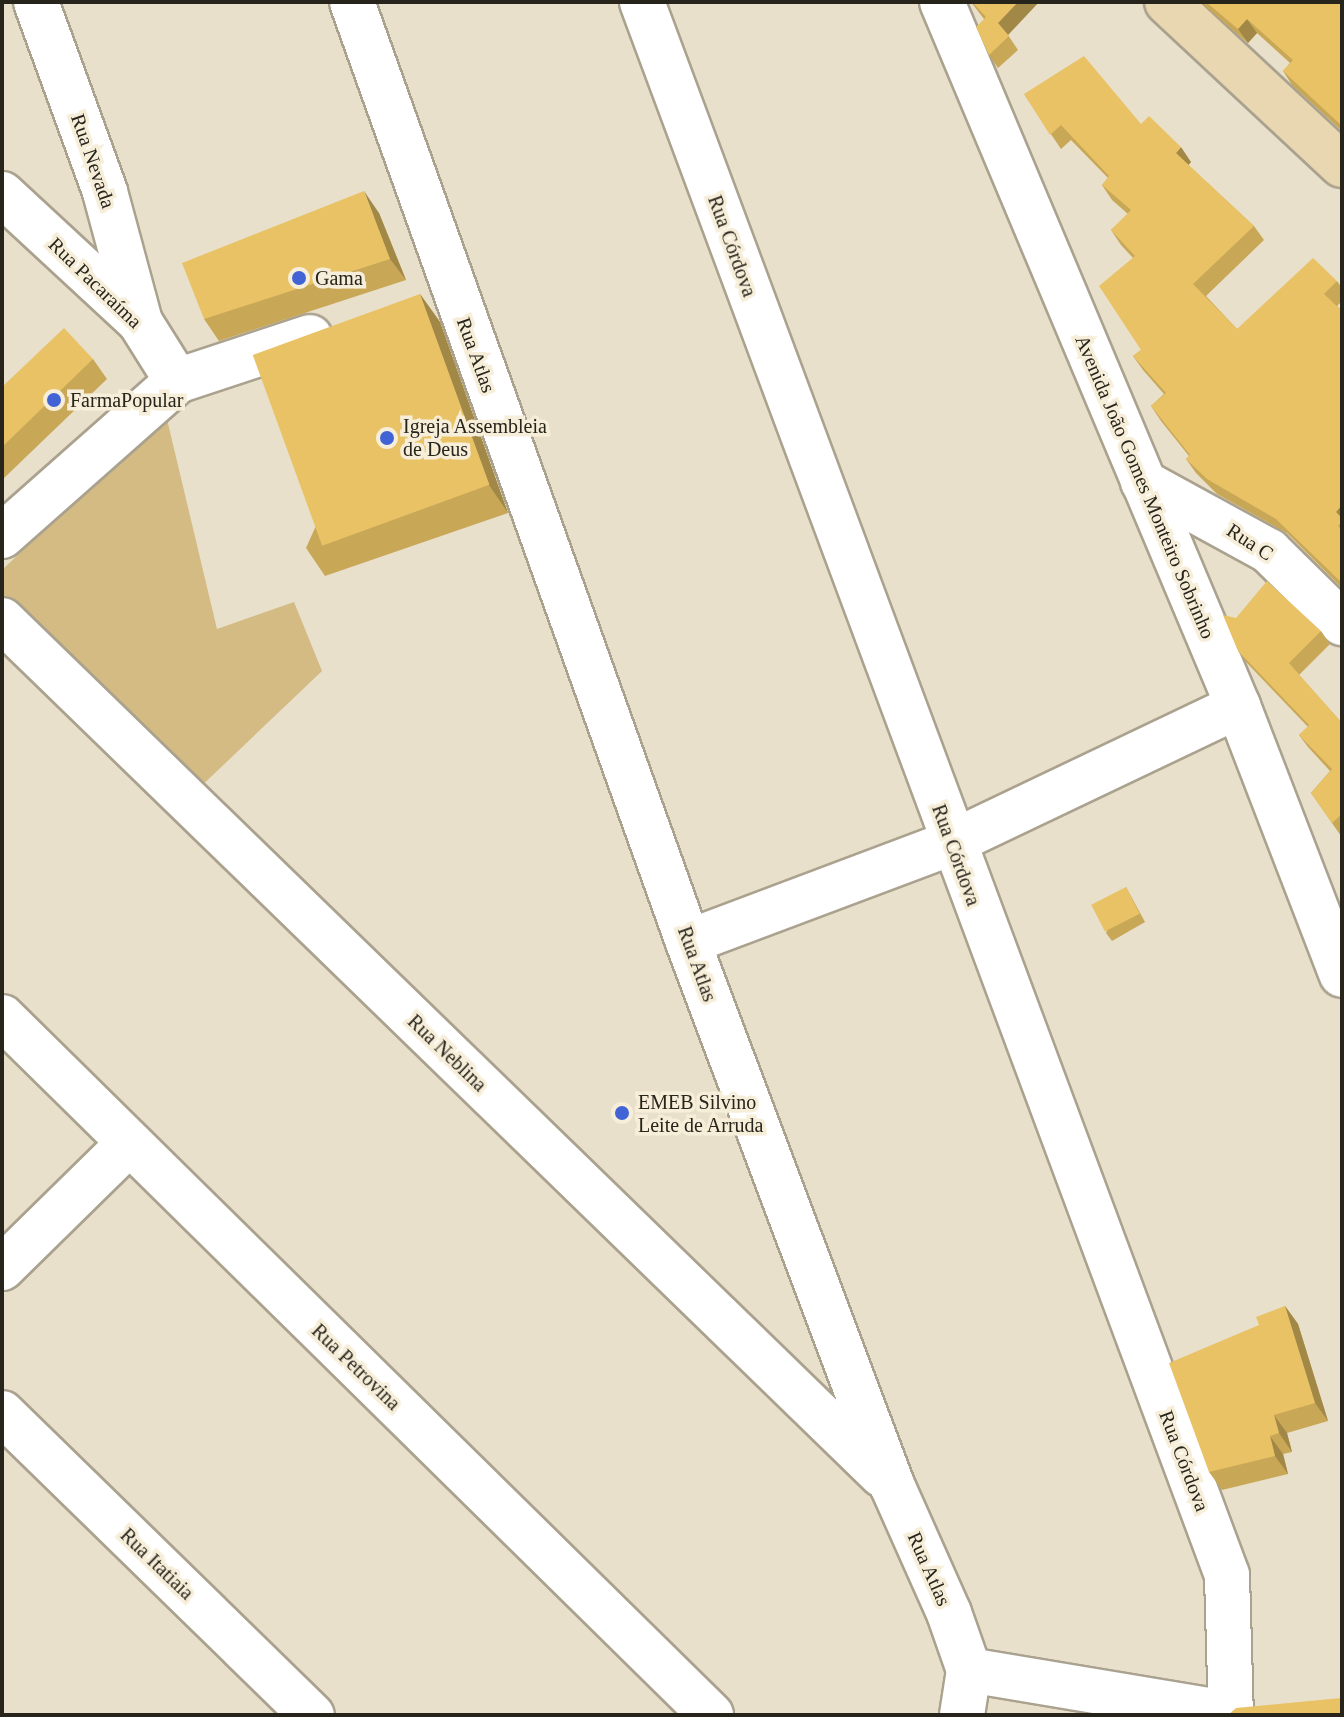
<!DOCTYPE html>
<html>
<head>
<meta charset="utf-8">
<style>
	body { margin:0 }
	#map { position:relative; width:1344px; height:1717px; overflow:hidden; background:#e9e0cc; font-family:Georgia,serif }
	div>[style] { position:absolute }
	.green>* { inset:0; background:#d3bb83 }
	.roads { filter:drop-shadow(2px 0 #aaa28e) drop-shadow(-2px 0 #aaa28e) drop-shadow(0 2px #aaa28e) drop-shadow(0 -2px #aaa28e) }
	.minor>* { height:44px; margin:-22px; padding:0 22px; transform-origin:22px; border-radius:22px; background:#fff }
	.major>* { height:44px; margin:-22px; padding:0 22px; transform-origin:22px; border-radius:22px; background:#e8d7b0 }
	.wall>* { inset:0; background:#c8a757 }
	.shaded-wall>* { inset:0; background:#a28847 }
	.building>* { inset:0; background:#e8c265; transform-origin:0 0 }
	.dots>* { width:22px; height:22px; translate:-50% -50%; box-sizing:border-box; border:4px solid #f7eed9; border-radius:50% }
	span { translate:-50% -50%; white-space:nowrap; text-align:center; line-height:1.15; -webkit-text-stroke:7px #f7eed9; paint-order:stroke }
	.street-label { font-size:20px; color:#27241c }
	.poi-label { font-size:20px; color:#27241c }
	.left { translate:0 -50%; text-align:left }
	.frame { position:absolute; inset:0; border:4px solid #27241c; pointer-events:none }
</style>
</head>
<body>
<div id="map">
	<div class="green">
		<i style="clip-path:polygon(166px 415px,217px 629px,294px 602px,322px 671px,194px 793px,2px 596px,2px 570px)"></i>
	</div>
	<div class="roads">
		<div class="minor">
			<i style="left:36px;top:2px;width:202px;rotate:70deg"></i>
			<i style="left:105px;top:192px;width:135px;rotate:74.9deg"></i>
			<i style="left:352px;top:2px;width:998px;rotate:70.33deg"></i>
			<i style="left:688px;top:942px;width:580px;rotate:69.41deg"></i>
			<i style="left:892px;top:1485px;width:140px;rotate:66deg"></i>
			<i style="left:949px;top:1613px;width:60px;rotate:70.7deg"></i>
			<i style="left:969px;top:1670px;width:46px;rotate:98.8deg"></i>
			<i style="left:642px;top:2px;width:1678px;rotate:69.6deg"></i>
			<i style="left:1227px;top:1575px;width:140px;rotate:88.4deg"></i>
			<i style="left:942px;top:2px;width:764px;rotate:67.2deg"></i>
			<i style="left:1238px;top:706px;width:288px;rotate:68.9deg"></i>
			<i style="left:2px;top:194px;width:188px;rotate:42.8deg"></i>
			<i style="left:140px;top:322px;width:70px;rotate:57.9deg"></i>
			<i style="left:1143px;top:482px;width:144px;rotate:28.7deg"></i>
			<i style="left:1269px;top:551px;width:103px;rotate:44.6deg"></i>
			<i style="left:2px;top:536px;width:234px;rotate:-41.5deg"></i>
			<i style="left:177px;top:381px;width:140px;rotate:-18.3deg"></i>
			<i style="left:2px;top:620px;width:1227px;rotate:44.17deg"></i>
			<i style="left:688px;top:942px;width:281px;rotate:-20.6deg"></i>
			<i style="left:951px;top:843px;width:318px;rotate:-25.5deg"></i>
			<i style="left:2px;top:1017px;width:995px;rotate:44.55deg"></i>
			<i style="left:2px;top:1268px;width:177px;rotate:-44.5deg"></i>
			<i style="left:2px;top:1413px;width:433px;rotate:44.3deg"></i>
			<i style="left:969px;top:1670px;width:266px;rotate:9.5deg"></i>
		</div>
		<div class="major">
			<i style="left:1167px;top:2px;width:239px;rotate:43deg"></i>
		</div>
	</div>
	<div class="wall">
		<i style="clip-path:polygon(971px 2px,1039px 2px,1008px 35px,1018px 50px,998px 68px,989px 55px,984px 19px)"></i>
		<i style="clip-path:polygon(1200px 2px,1342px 2px,1342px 131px,1292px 85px,1283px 71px,1290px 63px,1257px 33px,1248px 43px)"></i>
		<i style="clip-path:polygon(1024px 94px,1141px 124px,1191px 162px,1188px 165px,1254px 226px,1264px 240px,1206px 296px,1237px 329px,1337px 281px,1342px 288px,1342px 301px,1337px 306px,1342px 311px,1342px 588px,1287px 533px,1217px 494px,1196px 473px,1186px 459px,1189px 456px,1161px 421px,1151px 406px,1164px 394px,1143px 370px,1133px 356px,1141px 350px,1133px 258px,1121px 245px,1111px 230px,1128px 214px,1112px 200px,1102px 185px,1108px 178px,1071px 140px,1061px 149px)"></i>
		<i style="clip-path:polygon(379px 213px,406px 280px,219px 341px,204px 319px)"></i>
		<i style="clip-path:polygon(420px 294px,440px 322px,508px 513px,325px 576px,306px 548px)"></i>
		<i style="clip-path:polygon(93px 359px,107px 379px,2px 480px,2px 387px)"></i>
		<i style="clip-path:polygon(1321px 631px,1330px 644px,1299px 675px,1342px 723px,1341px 836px,1311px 793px,1330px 771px,1308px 747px,1299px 735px,1308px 727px,1247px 663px,1238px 651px)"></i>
		<i style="clip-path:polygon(1126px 887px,1145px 922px,1112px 941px,1106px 933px)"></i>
		<i style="clip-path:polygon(1285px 1306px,1298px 1324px,1328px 1421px,1287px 1433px,1292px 1452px,1283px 1454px,1288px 1474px,1222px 1490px,1209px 1472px,1259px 1325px)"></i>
	</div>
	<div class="shaded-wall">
		<i style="clip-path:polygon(1018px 2px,1039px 2px,1007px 36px,998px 23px)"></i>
		<i style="clip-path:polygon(1247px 19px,1257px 33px,1248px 43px,1238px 29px)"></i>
		<i style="clip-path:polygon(1181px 147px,1191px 162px,1186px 168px,1176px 153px)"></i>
		<i style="clip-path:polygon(364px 191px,379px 213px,406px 280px,390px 259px)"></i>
		<i style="clip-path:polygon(420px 294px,440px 322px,508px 513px,489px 485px)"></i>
		<i style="clip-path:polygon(1342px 505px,1342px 520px,1336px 512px)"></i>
		<i style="clip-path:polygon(1285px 1306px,1298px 1324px,1328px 1421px,1315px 1403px)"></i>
		<i style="clip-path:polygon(1274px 1415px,1287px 1433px,1292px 1452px,1279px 1433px)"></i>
		<i style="clip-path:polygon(1270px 1436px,1283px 1454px,1288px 1474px,1275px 1456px)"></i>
	</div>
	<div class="building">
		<i style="clip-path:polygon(972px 2px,1018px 2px,998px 23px,1009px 36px,989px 55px,976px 27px,986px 17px)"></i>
		<i style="clip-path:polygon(1206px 2px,1342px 2px,1342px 126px,1283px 71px,1293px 60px,1247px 19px,1238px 29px)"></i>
		<i style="clip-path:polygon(1084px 56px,1141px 124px,1149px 116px,1181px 147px,1176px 153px,1254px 226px,1193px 284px,1237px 329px,1313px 258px,1337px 281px,1324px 294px,1342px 311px,1342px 505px,1336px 512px,1342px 518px,1342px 522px,1338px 526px,1342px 530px,1342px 583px,1276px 519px,1207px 479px,1186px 459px,1190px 455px,1151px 406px,1166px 393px,1133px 356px,1141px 350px,1099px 286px,1135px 256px,1111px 230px,1131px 210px,1102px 185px,1109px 176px,1061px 125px,1050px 135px,1024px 94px)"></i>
		<i style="clip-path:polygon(364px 191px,390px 259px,204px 319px,182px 263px)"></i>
		<i style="left:420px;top:294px;width:203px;height:178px;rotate:70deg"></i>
		<i style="clip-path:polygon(64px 328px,93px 359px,2px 447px,2px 387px)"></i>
		<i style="clip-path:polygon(1267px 581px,1321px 631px,1289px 663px,1342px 723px,1342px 814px,1332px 823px,1311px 793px,1332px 769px,1299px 735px,1309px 725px,1238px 651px,1223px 615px,1236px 618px)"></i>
		<i style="left:1126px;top:887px;width:30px;height:39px;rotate:63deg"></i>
		<i style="clip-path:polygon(1285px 1306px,1315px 1403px,1274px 1415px,1279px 1433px,1270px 1436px,1275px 1456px,1209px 1472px,1169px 1363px,1259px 1325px,1256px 1317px)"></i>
		<i style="clip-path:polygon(1341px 1698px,1342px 1715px,1228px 1715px,1236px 1708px)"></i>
	</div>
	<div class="dots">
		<i style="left:299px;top:278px;background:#4263d6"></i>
		<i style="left:54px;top:400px;background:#4263d6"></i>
		<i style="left:387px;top:438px;background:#4263d6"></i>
		<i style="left:622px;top:1113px;background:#4263d6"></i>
	</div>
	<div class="street-label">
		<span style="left:93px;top:161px;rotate:71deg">Rua Nevada</span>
		<span style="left:732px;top:246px;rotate:70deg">Rua Córdova</span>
		<span style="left:95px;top:283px;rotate:44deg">Rua Pacaraíma</span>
		<span style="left:476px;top:355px;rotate:70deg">Rua Atlas</span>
		<span style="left:1145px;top:487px;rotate:67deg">Avenida João Gomes Monteiro Sobrinho</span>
		<span style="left:1250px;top:542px;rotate:33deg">Rua C</span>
		<span style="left:956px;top:855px;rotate:70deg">Rua Córdova</span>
		<span style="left:697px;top:964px;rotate:70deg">Rua Atlas</span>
		<span style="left:447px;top:1053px;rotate:44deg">Rua Neblina</span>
		<span style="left:356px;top:1367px;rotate:44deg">Rua Petrovina</span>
		<span style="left:1184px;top:1461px;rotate:69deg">Rua Córdova</span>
		<span style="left:157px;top:1564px;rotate:44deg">Rua Itatiaia</span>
		<span style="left:929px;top:1569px;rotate:66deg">Rua Atlas</span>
	</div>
	<div class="poi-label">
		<span class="left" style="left:315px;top:278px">Gama</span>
		<span class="left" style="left:70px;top:400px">FarmaPopular</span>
		<span class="left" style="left:403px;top:438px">Igreja Assembleia<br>de Deus</span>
		<span class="left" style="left:638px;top:1114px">EMEB Silvino<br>Leite de Arruda</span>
	</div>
	<div class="frame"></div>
</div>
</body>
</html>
